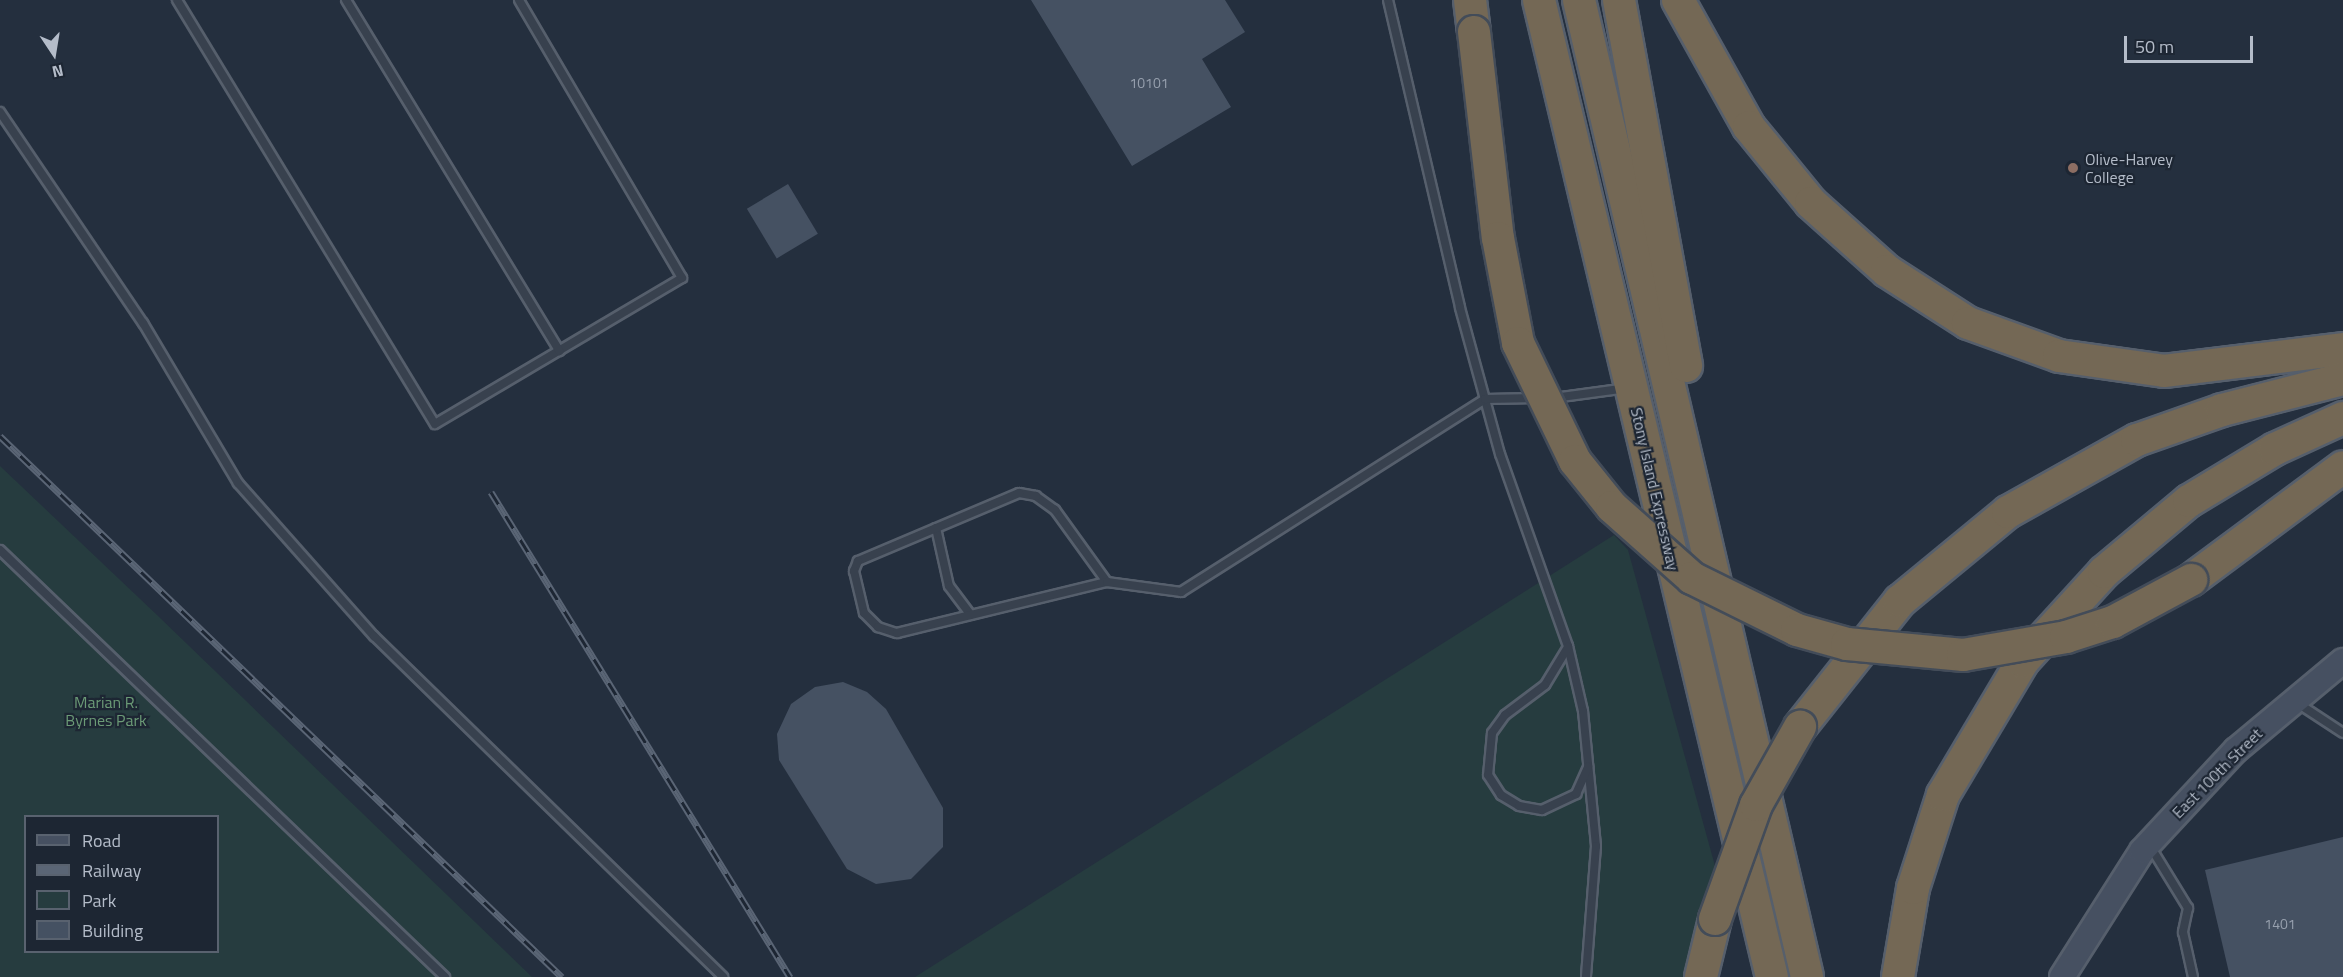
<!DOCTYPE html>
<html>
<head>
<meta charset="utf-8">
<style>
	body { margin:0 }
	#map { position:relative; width:2343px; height:977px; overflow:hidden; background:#242f3e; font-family:"Titillium Web",sans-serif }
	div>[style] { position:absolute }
	.green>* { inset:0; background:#263c3f }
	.building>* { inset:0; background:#455162; transform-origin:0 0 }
	.roads { filter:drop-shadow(2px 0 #565f6c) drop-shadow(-2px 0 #565f6c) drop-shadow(0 2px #565f6c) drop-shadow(0 -2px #565f6c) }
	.lane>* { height:8px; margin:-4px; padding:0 4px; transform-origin:4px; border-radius:4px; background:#38414e }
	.secondary>* { height:24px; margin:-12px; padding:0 12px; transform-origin:12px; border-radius:12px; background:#465061 }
	.highway>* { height:32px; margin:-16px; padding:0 16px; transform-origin:16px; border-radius:16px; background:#746855 }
	.rail>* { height:7px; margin-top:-3.5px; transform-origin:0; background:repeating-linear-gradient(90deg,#1d2633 0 14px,#5a6575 0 28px); box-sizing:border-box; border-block:2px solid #5a6575 }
	.bridges { filter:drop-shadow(2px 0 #434c59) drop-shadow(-2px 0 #434c59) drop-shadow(0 2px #434c59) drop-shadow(0 -2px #434c59) }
	.highway-bridge>* { height:32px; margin:-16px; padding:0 16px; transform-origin:16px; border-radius:16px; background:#746855 }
	.dots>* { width:16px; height:16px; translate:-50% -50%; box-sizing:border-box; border:3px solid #1d2633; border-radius:50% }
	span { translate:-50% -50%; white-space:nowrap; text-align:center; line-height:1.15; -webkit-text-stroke:4.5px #1d2633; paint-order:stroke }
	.number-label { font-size:14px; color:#98a1af }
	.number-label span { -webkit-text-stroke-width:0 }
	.poi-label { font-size:16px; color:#b4bcc9 }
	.left { translate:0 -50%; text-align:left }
	.street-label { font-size:16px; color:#b4bcc9 }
	.park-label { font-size:16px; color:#6b9a76 }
	.legend { position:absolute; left:24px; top:815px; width:195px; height:138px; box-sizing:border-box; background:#1d2633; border:2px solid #59626f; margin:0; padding:8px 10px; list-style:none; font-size:18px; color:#b4bcc9 }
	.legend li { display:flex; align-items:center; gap:12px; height:30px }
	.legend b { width:30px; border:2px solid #59626f }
	.north { position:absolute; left:24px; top:24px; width:60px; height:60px; -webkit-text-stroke:4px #1d2633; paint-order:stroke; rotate:168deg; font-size:16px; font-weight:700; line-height:24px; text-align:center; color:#b4bcc9 }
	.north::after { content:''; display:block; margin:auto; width:21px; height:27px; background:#b4bcc9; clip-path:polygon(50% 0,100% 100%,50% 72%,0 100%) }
	.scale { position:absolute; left:2124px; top:36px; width:129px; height:27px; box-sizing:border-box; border:3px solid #b4bcc9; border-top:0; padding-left:8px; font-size:18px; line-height:21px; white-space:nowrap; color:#b4bcc9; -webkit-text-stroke:4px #1d2633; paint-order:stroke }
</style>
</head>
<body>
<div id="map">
	<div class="green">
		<i style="clip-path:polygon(evenodd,0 466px,157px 615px,532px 977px,0 977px,0 466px,26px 816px,218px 816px,218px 952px,26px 952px,26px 816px)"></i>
		<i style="clip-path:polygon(1614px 535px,1628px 550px,1715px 866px,1684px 977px,915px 977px)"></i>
	</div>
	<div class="building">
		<i style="clip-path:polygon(1031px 0,1225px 0,1245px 32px,1202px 59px,1231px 107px,1132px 166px)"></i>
		<i style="left:788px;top:184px;width:58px;height:48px;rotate:59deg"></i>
		<i style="clip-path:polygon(843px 682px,867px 692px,886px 709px,943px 808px,943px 847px,911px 879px,876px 884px,847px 869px,779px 760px,777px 734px,791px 704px,815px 687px)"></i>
		<i style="clip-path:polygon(2343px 837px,2343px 977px,2230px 977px,2205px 870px)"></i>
	</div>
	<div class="roads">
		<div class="lane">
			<i style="left:177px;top:0;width:496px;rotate:58.7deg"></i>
			<i style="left:435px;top:424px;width:287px;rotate:-30.6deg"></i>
			<i style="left:682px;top:278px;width:322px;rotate:-120.4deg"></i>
			<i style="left:346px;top:0;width:411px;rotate:58.7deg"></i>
			<i style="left:1388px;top:0;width:316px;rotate:76.8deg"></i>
			<i style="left:1460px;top:308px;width:151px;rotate:74.7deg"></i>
			<i style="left:1500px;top:454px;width:204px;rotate:70.5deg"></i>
			<i style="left:1568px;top:646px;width:67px;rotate:77deg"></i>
			<i style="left:1583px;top:711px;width:136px;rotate:84.5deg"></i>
			<i style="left:1596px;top:846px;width:131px;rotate:94.4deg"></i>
			<i style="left:0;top:112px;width:255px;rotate:55.9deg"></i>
			<i style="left:143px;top:323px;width:186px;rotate:59.3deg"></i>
			<i style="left:238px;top:483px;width:205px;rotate:48.4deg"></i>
			<i style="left:374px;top:636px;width:488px;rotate:44.3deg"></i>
			<i style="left:1554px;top:398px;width:74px;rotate:-7.8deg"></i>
			<i style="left:936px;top:528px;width:59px;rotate:77.4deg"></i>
			<i style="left:949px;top:586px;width:36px;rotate:53deg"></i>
			<i style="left:0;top:550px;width:617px;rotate:43.82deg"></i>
			<i style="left:1107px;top:582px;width:89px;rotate:-125.8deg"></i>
			<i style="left:1055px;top:510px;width:24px;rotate:-144deg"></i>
			<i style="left:1036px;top:496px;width:17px;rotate:-170deg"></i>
			<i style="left:1019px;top:493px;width:175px;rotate:157.1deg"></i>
			<i style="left:858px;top:561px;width:11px;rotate:112deg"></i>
			<i style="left:854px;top:571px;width:43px;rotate:76.6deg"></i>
			<i style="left:864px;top:613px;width:20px;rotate:45deg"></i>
			<i style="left:878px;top:627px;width:20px;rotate:18deg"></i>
			<i style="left:897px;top:633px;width:216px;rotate:-13.7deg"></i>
			<i style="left:1107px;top:582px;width:75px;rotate:7.7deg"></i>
			<i style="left:1181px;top:592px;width:360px;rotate:-32.4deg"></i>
			<i style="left:1485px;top:399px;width:53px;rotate:-1.1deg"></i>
			<i style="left:1568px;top:647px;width:44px;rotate:121.2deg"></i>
			<i style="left:1545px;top:685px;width:50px;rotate:143.1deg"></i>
			<i style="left:1505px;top:715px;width:22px;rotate:126deg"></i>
			<i style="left:1492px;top:733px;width:42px;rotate:95.4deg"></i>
			<i style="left:1488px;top:775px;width:24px;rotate:57deg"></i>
			<i style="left:1501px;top:795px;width:21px;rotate:31deg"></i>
			<i style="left:1519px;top:806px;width:23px;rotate:10deg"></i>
			<i style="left:1542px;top:810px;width:38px;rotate:-25deg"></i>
			<i style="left:1576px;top:794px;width:30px;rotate:-66deg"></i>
			<i style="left:2296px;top:702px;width:56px;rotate:33.4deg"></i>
			<i style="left:2150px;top:846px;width:73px;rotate:58.5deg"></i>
			<i style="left:2188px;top:908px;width:25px;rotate:102deg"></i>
			<i style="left:2183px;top:932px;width:46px;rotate:77.5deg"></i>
		</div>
		<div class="secondary">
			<i style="left:2062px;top:977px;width:149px;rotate:-57.6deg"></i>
			<i style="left:2142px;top:851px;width:138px;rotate:-47.1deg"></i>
			<i style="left:2236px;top:750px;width:139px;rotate:-39.8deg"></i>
		</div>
		<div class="highway">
			<i style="left:1470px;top:0;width:32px;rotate:83deg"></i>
			<i style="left:1539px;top:0;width:1004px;rotate:76.59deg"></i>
			<i style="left:1579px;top:0;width:1003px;rotate:76.86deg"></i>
			<i style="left:1619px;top:0;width:372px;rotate:79.6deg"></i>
			<i style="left:1678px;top:0;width:145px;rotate:60.8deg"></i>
			<i style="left:1749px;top:127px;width:98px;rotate:50.8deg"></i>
			<i style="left:1811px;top:203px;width:102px;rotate:41.8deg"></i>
			<i style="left:1887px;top:271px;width:96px;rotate:32.7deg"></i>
			<i style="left:1968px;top:323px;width:97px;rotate:19.9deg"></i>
			<i style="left:2059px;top:356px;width:106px;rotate:8.1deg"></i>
			<i style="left:2164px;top:371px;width:180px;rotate:-7deg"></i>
			<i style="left:2191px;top:580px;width:189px;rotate:-36.6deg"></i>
			<i style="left:1800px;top:727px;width:161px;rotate:-51.6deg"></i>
			<i style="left:1900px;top:601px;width:140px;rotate:-39.5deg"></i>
			<i style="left:2008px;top:512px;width:148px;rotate:-29.2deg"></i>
			<i style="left:2137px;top:440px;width:90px;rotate:-19.4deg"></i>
			<i style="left:2222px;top:410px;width:125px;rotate:-14.4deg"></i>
			<i style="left:1701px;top:977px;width:60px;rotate:-76.4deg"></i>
			<i style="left:1898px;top:977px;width:90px;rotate:-80.4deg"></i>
			<i style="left:1913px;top:888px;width:98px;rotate:-72.1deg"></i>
			<i style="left:1943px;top:795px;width:156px;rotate:-59.2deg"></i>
			<i style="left:2023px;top:661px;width:120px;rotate:-47.7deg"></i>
			<i style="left:2104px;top:572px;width:111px;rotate:-39.9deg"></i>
			<i style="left:2189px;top:501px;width:100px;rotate:-31.2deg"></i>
			<i style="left:2275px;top:449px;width:75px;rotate:-24.5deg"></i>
		</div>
	</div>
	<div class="rail">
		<i style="left:0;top:436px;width:780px;rotate:43.91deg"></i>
		<i style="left:491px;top:492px;width:570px;rotate:58.35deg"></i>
	</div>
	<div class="bridges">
		<div class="highway-bridge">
			<i style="left:1474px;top:32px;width:207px;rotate:83.4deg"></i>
			<i style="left:1498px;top:238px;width:107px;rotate:79.2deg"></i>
			<i style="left:1518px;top:343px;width:131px;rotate:64.2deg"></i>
			<i style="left:1575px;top:461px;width:59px;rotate:51.2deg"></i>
			<i style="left:1612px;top:507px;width:107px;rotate:41.6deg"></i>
			<i style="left:1692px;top:578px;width:117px;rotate:26.3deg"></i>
			<i style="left:1797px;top:630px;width:52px;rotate:15.6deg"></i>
			<i style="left:1847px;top:644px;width:117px;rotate:5.4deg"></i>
			<i style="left:1963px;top:655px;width:105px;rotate:-9.9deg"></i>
			<i style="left:2066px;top:637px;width:49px;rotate:-17.7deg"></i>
			<i style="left:2113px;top:622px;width:89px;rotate:-28.3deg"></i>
			<i style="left:1715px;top:919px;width:121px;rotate:-70.2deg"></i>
			<i style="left:1756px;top:805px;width:90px;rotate:-60.6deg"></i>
		</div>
	</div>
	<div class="dots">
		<i style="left:2073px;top:168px;background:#8d6e63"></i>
	</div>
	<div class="number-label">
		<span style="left:1149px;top:83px">10101</span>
		<span style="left:2280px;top:924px">1401</span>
	</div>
	<div class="poi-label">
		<span class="left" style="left:2085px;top:168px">Olive-Harvey<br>College</span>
	</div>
	<div class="street-label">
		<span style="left:1655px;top:489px;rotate:77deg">Stony Island Expressway</span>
		<span style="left:2217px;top:773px;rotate:-45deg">East 100th Street</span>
	</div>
	<div class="park-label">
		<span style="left:106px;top:711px">Marian R.<br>Byrnes Park</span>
	</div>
	<ul class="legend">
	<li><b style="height:8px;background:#465061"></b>Road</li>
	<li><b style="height:8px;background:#5a6575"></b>Railway</li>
	<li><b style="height:16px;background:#263c3f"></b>Park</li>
	<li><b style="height:16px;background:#455162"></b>Building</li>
	</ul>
	<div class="north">N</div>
	<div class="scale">50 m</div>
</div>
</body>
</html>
